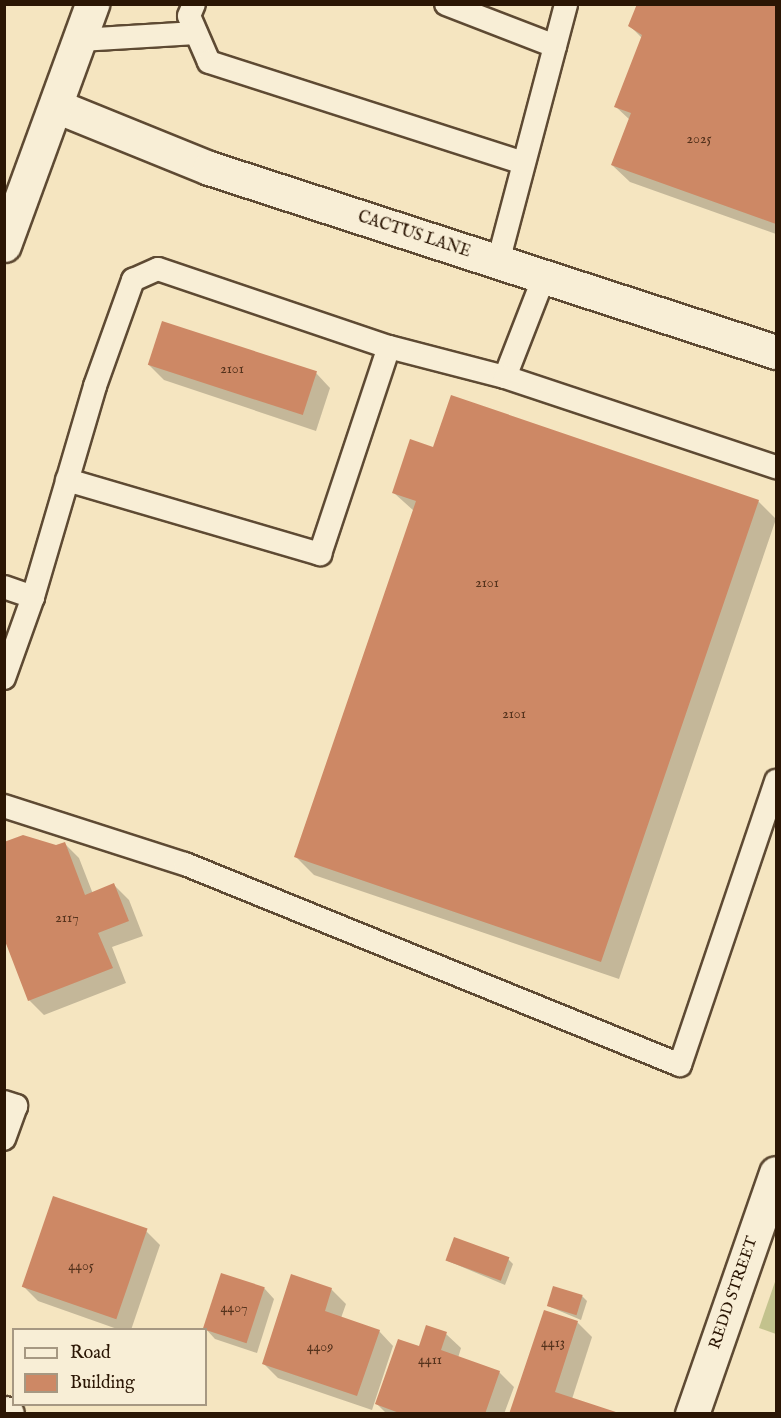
<!DOCTYPE html>
<html>
<head>
<meta charset="utf-8">
<style>
	body { margin:0 }
	#map { position:relative; width:781px; height:1418px; overflow:hidden; background:#f5e5c0; font-family:"IM FELL English",serif }
	div>[style] { position:absolute }
	.green>* { inset:0; background:#c3c28d }
	.shadow>* { inset:0; background:#0003 }
	.building>* { inset:0; background:#cd8865; transform-origin:0 0 }
	.roads { filter:drop-shadow(2px 0 #5e4a33) drop-shadow(-2px 0 #5e4a33) drop-shadow(0 2px #5e4a33) drop-shadow(0 -2px #5e4a33) }
	.lane>* { height:22px; margin:-11px; padding:0 11px; transform-origin:11px; border-radius:11px; background:#f8eed6 }
	.street>* { height:33px; margin:-16.5px; padding:0 16.5px; transform-origin:16.5px; border-radius:16.5px; background:#f8eed6 }
	.secondary>* { height:33px; margin:-16.5px; padding:0 16.5px; transform-origin:16.5px; border-radius:16.5px; background:#f8eed6 }
	span { translate:-50% -50%; white-space:nowrap; text-align:center; line-height:1.15; -webkit-text-stroke:5px #f8eed6; paint-order:stroke }
	.number-label { font-size:14px; color:#54321c }
	.number-label span { -webkit-text-stroke-width:0 }
	.street-label { font-size:16px; color:#2b1604 }
	.frame { position:absolute; inset:0; border:6px solid #2b1604; pointer-events:none }
	.legend { position:absolute; left:12px; top:1328px; width:195px; height:78px; box-sizing:border-box; background:#f8eed6; border:2px solid #a69882; margin:0; padding:8px 10px; list-style:none; font-size:18px; color:#2b1604 }
	.legend li { display:flex; align-items:center; gap:12px; height:30px }
	.legend b { width:30px; border:2px solid #a69882 }
</style>
</head>
<body>
<div id="map">
	<div class="green">
		<i style="clip-path:polygon(776px 1279px,776px 1334px,759px 1328px)"></i>
	</div>
	<div class="shadow">
		<i style="clip-path:polygon(637px 4px,776px 4px,776px 234px,630px 182px,612px 165px,630px 120px,615px 106px,642px 38px,630px 26px)"></i>
		<i style="clip-path:polygon(149px 365px,316px 373px,330px 388px,316px 431px,164px 380px)"></i>
		<i style="clip-path:polygon(434px 449px,758px 501px,776px 519px,619px 979px,314px 875px,296px 857px,414px 511px,394px 493px)"></i>
		<i style="clip-path:polygon(4px 844px,56px 847px,65px 844px,79px 858px,93px 894px,114px 885px,129px 900px,143px 936px,112px 947px,126px 983px,44px 1015px,29px 1000px,4px 937px)"></i>
		<i style="clip-path:polygon(146px 1231px,160px 1245px,131px 1330px,120px 1330px,38px 1301px,23px 1286px)"></i>
		<i style="clip-path:polygon(508px 1259px,513px 1264px,505px 1285px,448px 1261px)"></i>
		<i style="clip-path:polygon(264px 1288px,274px 1299px,257px 1353px,215px 1339px,205px 1328px)"></i>
		<i style="clip-path:polygon(331px 1289px,346px 1304px,341px 1318px,379px 1331px,393px 1346px,372px 1410px,278px 1378px,263px 1363px)"></i>
		<i style="clip-path:polygon(582px 1296px,587px 1301px,581px 1320px,548px 1306px)"></i>
		<i style="clip-path:polygon(577px 1322px,592px 1337px,572px 1399px,511px 1414px)"></i>
		<i style="clip-path:polygon(446px 1334px,461px 1348px,458px 1358px,499px 1372px,514px 1387px,504px 1414px,387px 1414px,377px 1404px,420px 1348px)"></i>
	</div>
	<div class="building">
		<i style="clip-path:polygon(637px 4px,776px 4px,776px 224px,611px 165px,631px 113px,614px 107px,642px 35px,628px 26px)"></i>
		<i style="left:162px;top:321px;width:163px;height:46px;rotate:18deg"></i>
		<i style="clip-path:polygon(451px 395px,759px 500px,601px 962px,294px 857px,416px 501px,392px 493px,410px 439px,433px 447px)"></i>
		<i style="clip-path:polygon(23px 835px,56px 845px,65px 842px,85px 895px,114px 883px,129px 921px,98px 933px,113px 968px,28px 1001px,5px 941px,4px 842px)"></i>
		<i style="left:53px;top:1196px;width:100px;height:96px;rotate:19deg"></i>
		<i style="left:454px;top:1237px;width:59px;height:25px;rotate:20deg"></i>
		<i style="left:221px;top:1273px;width:46px;height:59px;rotate:18deg"></i>
		<i style="clip-path:polygon(291px 1274px,332px 1288px,325px 1311px,380px 1330px,357px 1396px,262px 1364px)"></i>
		<i style="left:553px;top:1286px;width:31px;height:21px;rotate:17deg"></i>
		<i style="clip-path:polygon(544px 1310px,578px 1321px,555px 1392px,622px 1414px,509px 1414px)"></i>
		<i style="clip-path:polygon(426px 1325px,447px 1332px,441px 1350px,500px 1371px,485px 1414px,402px 1414px,375px 1404px,398px 1339px,419px 1346px)"></i>
	</div>
	<div class="roads">
		<div class="lane">
			<i style="left:194px;top:4px;width:13px;rotate:113deg"></i>
			<i style="left:189px;top:16px;width:50px;rotate:66.5deg"></i>
			<i style="left:209px;top:62px;width:330px;rotate:17.8deg"></i>
			<i style="left:446px;top:4px;width:117px;rotate:21.1deg"></i>
			<i style="left:80px;top:40px;width:116px;rotate:-3.5deg"></i>
			<i style="left:498px;top:262px;width:267px;rotate:-75.2deg"></i>
			<i style="left:505px;top:377px;width:107px;rotate:-68.7deg"></i>
			<i style="left:67px;top:480px;width:264px;rotate:16.3deg"></i>
			<i style="left:320px;top:554px;width:218px;rotate:-71.6deg"></i>
			<i style="left:4px;top:587px;width:31px;rotate:19deg"></i>
			<i style="left:33px;top:597px;width:220px;rotate:-73.6deg"></i>
			<i style="left:95px;top:386px;width:113px;rotate:-70.3deg"></i>
			<i style="left:133px;top:280px;width:27px;rotate:-24deg"></i>
			<i style="left:158px;top:269px;width:244px;rotate:18.7deg"></i>
			<i style="left:389px;top:347px;width:120px;rotate:14.5deg"></i>
			<i style="left:505px;top:377px;width:286px;rotate:18.4deg"></i>
			<i style="left:4px;top:678px;width:86px;rotate:-70.3deg"></i>
			<i style="left:4px;top:806px;width:190px;rotate:17.8deg"></i>
			<i style="left:185px;top:864px;width:534px;rotate:22.1deg"></i>
			<i style="left:680px;top:1065px;width:300px;rotate:-71.3deg"></i>
			<i style="left:4px;top:1102px;width:13px;rotate:18deg"></i>
			<i style="left:16px;top:1106px;width:35px;rotate:110deg"></i>
		</div>
		<div class="street">
			<i style="left:56px;top:106px;width:165px;rotate:22.1deg"></i>
			<i style="left:209px;top:168px;width:596px;rotate:17.98deg"></i>
		</div>
		<div class="secondary">
			<i style="left:4px;top:245px;width:257px;rotate:-69.9deg"></i>
			<i style="left:4px;top:1413px;width:3px;rotate:18deg"></i>
			<i style="left:692px;top:1414px;width:255px;rotate:-70.8deg"></i>
		</div>
	</div>
	<div class="number-label">
		<span style="left:699px;top:139px">2025</span>
		<span style="left:232px;top:369px">2101</span>
		<span style="left:487px;top:583px">2101</span>
		<span style="left:514px;top:714px">2101</span>
		<span style="left:67px;top:918px">2117</span>
		<span style="left:81px;top:1266px">4405</span>
		<span style="left:234px;top:1308px">4407</span>
		<span style="left:553px;top:1343px">4413</span>
		<span style="left:320px;top:1347px">4409</span>
		<span style="left:430px;top:1360px">4411</span>
	</div>
	<div class="street-label">
		<span style="left:414px;top:235px;rotate:18deg">CACTUS LANE</span>
		<span style="left:734px;top:1293px;rotate:-71deg">REDD STREET</span>
	</div>
	<div class="frame"></div>
	<ul class="legend">
	<li><b style="height:8px;background:#f8eed6"></b>Road</li>
	<li><b style="height:16px;background:#cd8865"></b>Building</li>
	</ul>
</div>
</body>
</html>
